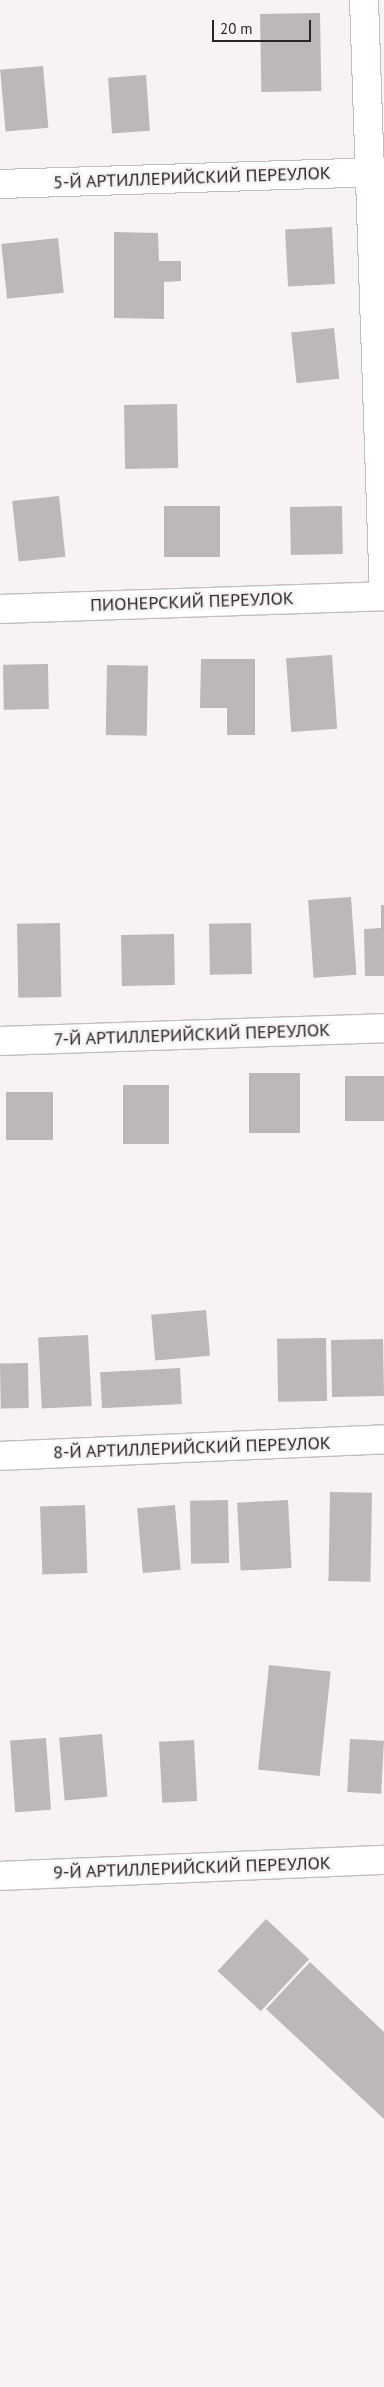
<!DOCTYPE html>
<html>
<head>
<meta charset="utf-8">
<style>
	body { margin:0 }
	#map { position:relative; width:384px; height:2387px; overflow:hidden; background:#f7f3f4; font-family:"PT Sans",sans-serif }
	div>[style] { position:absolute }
	.building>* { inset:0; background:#bcb8b9; transform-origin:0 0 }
	.roads { filter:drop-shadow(1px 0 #c2bdbf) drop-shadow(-1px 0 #c2bdbf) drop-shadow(0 1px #c2bdbf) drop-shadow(0 -1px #c2bdbf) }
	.minor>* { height:28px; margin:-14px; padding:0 14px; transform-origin:14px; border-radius:14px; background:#fff }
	span { translate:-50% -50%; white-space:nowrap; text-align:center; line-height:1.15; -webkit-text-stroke:5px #f7f3f4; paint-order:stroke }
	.street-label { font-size:18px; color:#272526 }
	.scale { position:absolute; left:212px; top:20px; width:99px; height:22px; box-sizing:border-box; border:2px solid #272526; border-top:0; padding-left:6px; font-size:15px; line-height:18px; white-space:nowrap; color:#272526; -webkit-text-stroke:4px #f7f3f4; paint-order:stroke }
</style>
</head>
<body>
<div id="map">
	<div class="building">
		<i style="left:320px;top:13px;width:78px;height:60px;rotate:89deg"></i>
		<i style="left:43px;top:66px;width:62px;height:43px;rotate:85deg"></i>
		<i style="left:146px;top:75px;width:56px;height:38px;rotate:86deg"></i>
		<i style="left:332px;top:227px;width:57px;height:47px;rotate:87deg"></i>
		<i style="clip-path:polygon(114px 232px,158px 233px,159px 261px,181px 261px,181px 281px,164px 282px,164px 319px,114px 318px)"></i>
		<i style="left:58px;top:238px;width:55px;height:57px;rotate:84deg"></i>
		<i style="left:334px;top:328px;width:51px;height:43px;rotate:84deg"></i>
		<i style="left:177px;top:404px;width:64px;height:53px;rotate:89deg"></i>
		<i style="left:59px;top:496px;width:61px;height:47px;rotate:84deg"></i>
		<i style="left:164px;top:506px;width:56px;height:51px"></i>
		<i style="left:342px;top:506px;width:48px;height:52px;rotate:89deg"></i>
		<i style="left:332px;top:655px;width:74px;height:46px;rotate:86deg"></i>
		<i style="clip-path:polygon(201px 659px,255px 659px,255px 735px,227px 735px,227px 708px,200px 708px)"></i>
		<i style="left:48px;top:664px;width:45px;height:45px;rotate:89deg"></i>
		<i style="left:107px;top:665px;width:41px;height:70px;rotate:1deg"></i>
		<i style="left:351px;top:897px;width:78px;height:43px;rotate:86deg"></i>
		<i style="clip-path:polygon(381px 905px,384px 905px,384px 976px,365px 976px,364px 929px,381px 928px)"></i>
		<i style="left:60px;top:923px;width:74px;height:43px;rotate:89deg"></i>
		<i style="left:251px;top:923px;width:51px;height:42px;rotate:89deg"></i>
		<i style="left:174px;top:934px;width:51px;height:53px;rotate:89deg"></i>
		<i style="left:249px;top:1073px;width:51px;height:60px"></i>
		<i style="left:345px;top:1076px;width:39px;height:45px"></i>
		<i style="left:123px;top:1085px;width:46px;height:59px"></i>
		<i style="left:6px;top:1092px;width:47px;height:48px"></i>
		<i style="left:206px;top:1310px;width:46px;height:55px;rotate:85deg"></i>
		<i style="left:88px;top:1335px;width:71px;height:50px;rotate:87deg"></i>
		<i style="left:326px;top:1338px;width:63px;height:49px;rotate:89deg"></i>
		<i style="left:383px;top:1339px;width:57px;height:52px;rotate:89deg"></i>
		<i style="left:28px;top:1363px;width:45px;height:28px;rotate:89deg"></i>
		<i style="left:180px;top:1368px;width:36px;height:80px;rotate:87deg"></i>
		<i style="left:330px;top:1492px;width:42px;height:89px;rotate:1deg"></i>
		<i style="left:228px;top:1500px;width:63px;height:38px;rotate:89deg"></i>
		<i style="left:288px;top:1500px;width:68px;height:51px;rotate:87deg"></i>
		<i style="left:85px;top:1505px;width:68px;height:45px;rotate:88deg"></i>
		<i style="left:175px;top:1505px;width:65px;height:38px;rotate:85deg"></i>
		<i style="left:269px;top:1665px;width:62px;height:105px;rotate:6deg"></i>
		<i style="left:102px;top:1734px;width:63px;height:43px;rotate:85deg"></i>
		<i style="left:46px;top:1738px;width:72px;height:36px;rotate:86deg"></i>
		<i style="left:350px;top:1739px;width:34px;height:53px;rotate:3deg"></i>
		<i style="left:194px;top:1740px;width:61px;height:35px;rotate:87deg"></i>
		<i style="left:266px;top:1919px;width:59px;height:71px;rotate:43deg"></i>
		<i style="clip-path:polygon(310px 1962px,384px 2032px,384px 2119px,266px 2009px)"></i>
	</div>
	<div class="roads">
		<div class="minor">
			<i style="left:364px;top:0;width:596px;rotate:88.08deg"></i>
			<i style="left:0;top:184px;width:384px;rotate:-1.8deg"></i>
			<i style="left:0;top:609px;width:384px;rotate:-1.9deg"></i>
			<i style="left:0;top:1041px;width:384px;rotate:-1.9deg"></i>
			<i style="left:0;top:1456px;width:384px;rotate:-2.5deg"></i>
			<i style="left:0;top:1876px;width:384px;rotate:-2.4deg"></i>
		</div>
	</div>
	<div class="street-label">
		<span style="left:192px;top:178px;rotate:-2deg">5-Й АРТИЛЛЕРИЙСКИЙ ПЕРЕУЛОК</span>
		<span style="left:192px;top:602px;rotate:-2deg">ПИОНЕРСКИЙ ПЕРЕУЛОК</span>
		<span style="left:192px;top:1035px;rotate:-2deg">7-Й АРТИЛЛЕРИЙСКИЙ ПЕРЕУЛОК</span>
		<span style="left:192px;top:1448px;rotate:-2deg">8-Й АРТИЛЛЕРИЙСКИЙ ПЕРЕУЛОК</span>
		<span style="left:192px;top:1868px;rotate:-2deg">9-Й АРТИЛЛЕРИЙСКИЙ ПЕРЕУЛОК</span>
	</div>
	<div class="scale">20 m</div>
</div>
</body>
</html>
